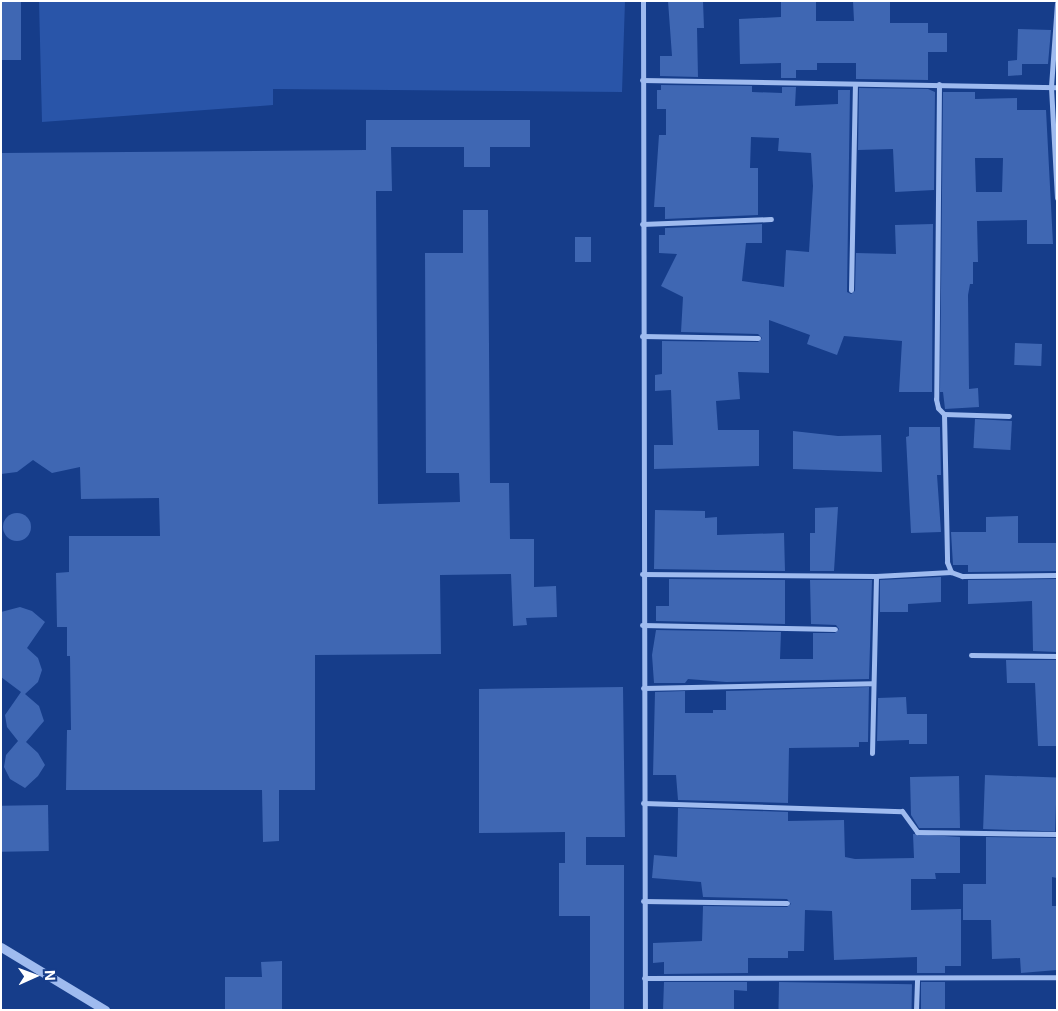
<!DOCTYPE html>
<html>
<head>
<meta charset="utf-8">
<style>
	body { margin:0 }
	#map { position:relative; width:1058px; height:1011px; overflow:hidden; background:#163d8a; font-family:Inter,sans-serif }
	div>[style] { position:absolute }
	.green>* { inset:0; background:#2955a9 }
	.building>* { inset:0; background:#3f67b3; transform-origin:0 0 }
	.round { border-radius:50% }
	.minor>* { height:5px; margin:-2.5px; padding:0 2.5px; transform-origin:2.5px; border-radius:2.5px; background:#9fbbef }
	.tertiary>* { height:9px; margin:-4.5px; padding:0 4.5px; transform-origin:4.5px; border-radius:4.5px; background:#9fbbef }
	span { translate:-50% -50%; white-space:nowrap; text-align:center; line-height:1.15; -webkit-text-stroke:4.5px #163d8a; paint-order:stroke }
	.frame { position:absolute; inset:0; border:2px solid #fff; pointer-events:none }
	.north { position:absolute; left:10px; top:951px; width:50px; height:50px; -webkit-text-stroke:4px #163d8a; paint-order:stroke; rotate:88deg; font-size:14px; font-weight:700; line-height:20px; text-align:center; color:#fff }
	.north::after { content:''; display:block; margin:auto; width:18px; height:22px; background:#fff; clip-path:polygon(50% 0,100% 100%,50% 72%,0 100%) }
</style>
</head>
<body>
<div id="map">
	<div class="green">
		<i style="clip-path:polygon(39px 1px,625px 1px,622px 92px,273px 89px,273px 105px,42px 122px)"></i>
	</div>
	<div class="building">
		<i style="left:1px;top:1px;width:20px;height:59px"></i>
		<i style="clip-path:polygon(668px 1px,703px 1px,704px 28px,697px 28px,698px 77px,660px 76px,660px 56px,672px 56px)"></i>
		<i style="clip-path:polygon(781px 1px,816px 1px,816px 21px,854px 21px,853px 1px,890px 1px,890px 23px,928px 23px,928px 33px,947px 33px,947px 52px,928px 52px,928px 80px,856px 79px,856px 63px,817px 63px,817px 70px,796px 70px,796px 78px,781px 78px,781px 63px,740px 64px,739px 19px,781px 17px)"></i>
		<i style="clip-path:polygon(1018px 29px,1051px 30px,1048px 64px,1022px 64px,1022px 75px,1008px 76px,1008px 61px,1017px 60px)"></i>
		<i style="clip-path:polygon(661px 85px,752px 86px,752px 92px,782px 93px,782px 87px,796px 87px,795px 106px,838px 104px,838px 90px,850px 90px,847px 292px,851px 294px,855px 291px,856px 253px,896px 254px,895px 225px,933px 224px,932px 392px,899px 392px,902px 341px,844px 336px,837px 355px,807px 344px,810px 335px,769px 320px,769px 373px,738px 372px,740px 399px,716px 401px,718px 430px,759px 430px,759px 466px,654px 469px,654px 445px,673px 445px,671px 390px,655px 391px,655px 375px,662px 374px,662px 341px,758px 342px,762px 338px,758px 334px,681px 332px,683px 297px,661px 286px,677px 254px,659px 253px,659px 235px,665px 235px,665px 228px,762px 224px,762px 243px,746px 243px,742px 281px,784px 287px,786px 250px,809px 252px,813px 186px,811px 153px,778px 151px,779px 138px,751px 137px,750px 168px,758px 168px,758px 215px,665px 219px,665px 207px,654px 207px,659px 135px,666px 135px,666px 109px,657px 109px,657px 90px,661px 90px)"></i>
		<i style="clip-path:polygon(859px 88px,928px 89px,935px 92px,934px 190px,895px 192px,893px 149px,858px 150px)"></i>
		<i style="clip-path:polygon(evenodd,943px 92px,975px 92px,975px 99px,1017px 98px,1017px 110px,1046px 110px,1053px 244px,1027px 244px,1027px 220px,977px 221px,978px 262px,973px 262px,973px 284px,970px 284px,968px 295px,969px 389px,978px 388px,979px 407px,945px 409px,943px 392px,940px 392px,943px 92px,975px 158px,1003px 158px,1002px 192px,976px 192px,975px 158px)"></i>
		<i style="clip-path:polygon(366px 120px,530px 120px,530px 147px,490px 147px,490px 167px,464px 167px,464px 147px,391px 147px,392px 191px,376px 191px,378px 504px,460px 502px,459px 473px,426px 473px,425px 253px,463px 253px,463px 210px,488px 210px,490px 483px,509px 483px,510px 539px,534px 539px,534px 587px,556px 586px,557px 617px,526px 618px,527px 625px,513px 626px,511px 574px,440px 575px,441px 654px,315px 655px,315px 790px,279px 790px,279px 841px,263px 842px,262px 790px,66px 790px,67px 730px,71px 730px,70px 656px,67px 656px,67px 627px,57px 627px,56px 573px,69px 572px,69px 536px,160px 536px,159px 498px,81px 499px,80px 467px,52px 473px,33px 460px,17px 472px,1px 474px,1px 153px,366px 150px)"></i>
		<i style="left:575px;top:237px;width:16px;height:25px"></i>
		<i style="left:1015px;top:343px;width:27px;height:22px;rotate:2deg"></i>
		<i style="left:975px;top:419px;width:37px;height:29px;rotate:3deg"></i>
		<i style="clip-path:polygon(909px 427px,940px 427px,941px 475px,937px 475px,941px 532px,911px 533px,906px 437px,909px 436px)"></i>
		<i style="clip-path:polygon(793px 431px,838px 436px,881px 435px,882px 472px,793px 469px)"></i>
		<i style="clip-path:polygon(838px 507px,834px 571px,810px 571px,810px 533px,815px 533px,815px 508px)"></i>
		<i style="clip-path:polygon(655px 510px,705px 511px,705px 518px,717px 517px,717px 535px,784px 533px,785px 571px,654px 569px)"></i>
		<i class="round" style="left:3px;top:513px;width:28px;height:28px"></i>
		<i style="clip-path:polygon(1018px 516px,1018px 543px,1057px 543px,1057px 571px,968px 572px,968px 565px,953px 565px,951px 532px,986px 532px,986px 517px)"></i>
		<i style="clip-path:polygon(941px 577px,941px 602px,908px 604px,908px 612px,880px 612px,880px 580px)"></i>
		<i style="clip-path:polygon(669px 579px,785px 580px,785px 624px,656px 621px,656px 606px,669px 606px)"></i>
		<i style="clip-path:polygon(1057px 579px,1057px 652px,1033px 651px,1032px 601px,968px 604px,968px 580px)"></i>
		<i style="clip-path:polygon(810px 580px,872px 580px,869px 679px,726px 682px,688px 679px,685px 683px,654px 683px,652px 655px,656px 630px,781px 632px,780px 659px,813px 659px,813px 633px,835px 633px,839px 629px,836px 625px,811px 624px)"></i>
		<i style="clip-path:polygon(20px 607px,32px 611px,45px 622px,27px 648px,38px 658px,42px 670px,38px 682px,25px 694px,39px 706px,44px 721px,26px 742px,38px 753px,45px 765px,38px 776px,25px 788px,10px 779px,4px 767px,6px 755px,18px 741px,7px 727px,5px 715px,21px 692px,1px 677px,1px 612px)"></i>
		<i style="clip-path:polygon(1006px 660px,1057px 660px,1057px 746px,1038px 746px,1035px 683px,1007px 683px)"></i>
		<i style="clip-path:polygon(623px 687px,625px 837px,586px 837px,586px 865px,624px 865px,624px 1010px,590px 1010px,590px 916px,559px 916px,559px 863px,565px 863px,565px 832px,479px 833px,479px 689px)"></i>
		<i style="clip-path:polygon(869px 687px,868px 742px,859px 742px,859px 747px,789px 748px,788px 803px,678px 800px,676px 775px,653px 775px,655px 692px,685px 691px,685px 713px,713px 713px,713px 710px,726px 710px,726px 691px)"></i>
		<i style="clip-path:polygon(906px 697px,907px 714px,927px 714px,927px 744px,909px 744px,909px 740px,877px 741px,878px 698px)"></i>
		<i style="left:985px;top:775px;width:72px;height:54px;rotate:2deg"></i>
		<i style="clip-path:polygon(959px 776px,960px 828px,919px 828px,911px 815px,910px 777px)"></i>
		<i style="left:48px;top:805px;width:46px;height:47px;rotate:89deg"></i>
		<i style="clip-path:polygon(678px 808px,788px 812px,788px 821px,844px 820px,845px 857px,855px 859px,914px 858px,913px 834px,960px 837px,960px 873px,935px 873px,936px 879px,911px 879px,911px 910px,961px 909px,961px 966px,945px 966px,945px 973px,917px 973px,917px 957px,834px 960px,832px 911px,805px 910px,804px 951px,788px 951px,788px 958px,748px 958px,748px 973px,664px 974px,664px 962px,653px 963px,653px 943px,702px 941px,703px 906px,787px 907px,791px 904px,787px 899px,703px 897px,701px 882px,652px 878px,654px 855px,677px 857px)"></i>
		<i style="clip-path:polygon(986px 837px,1057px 838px,1057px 878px,1052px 877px,1052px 906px,1057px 906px,1057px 970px,1021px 973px,1020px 958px,992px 959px,991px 920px,963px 920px,963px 884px,986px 884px)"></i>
		<i style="clip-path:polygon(282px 961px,282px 1010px,225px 1010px,225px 977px,262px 977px,261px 962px)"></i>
		<i style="clip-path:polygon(664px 982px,747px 982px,747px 991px,734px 990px,734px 1010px,663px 1010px)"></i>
		<i style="left:779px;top:982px;width:133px;height:28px;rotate:1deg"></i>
		<i style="left:921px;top:982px;width:24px;height:28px"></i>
	</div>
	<div class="minor">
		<i style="left:643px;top:1px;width:1009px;rotate:89.89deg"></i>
		<i style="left:1057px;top:3px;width:84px;rotate:94.1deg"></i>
		<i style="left:1051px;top:87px;width:111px;rotate:86.9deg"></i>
		<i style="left:642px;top:80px;width:415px;rotate:1deg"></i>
		<i style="left:939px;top:84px;width:315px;rotate:90.5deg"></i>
		<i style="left:936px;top:399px;width:9px;rotate:77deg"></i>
		<i style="left:938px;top:408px;width:8px;rotate:45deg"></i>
		<i style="left:944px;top:414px;width:65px;rotate:1.8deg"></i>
		<i style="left:642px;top:224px;width:129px;rotate:-2.2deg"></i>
		<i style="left:851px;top:290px;width:206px;rotate:-88.9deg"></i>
		<i style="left:642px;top:336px;width:116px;rotate:1deg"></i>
		<i style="left:944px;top:414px;width:148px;rotate:88.8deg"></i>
		<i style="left:947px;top:562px;width:11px;rotate:68deg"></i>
		<i style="left:951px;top:572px;width:12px;rotate:20deg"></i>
		<i style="left:962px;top:576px;width:95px;rotate:-0.6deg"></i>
		<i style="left:642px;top:574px;width:234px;rotate:0.5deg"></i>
		<i style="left:876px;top:576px;width:75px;rotate:-3.1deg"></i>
		<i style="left:642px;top:625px;width:193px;rotate:1.2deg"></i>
		<i style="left:971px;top:655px;width:86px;rotate:0.7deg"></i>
		<i style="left:643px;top:688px;width:230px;rotate:-1.2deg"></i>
		<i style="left:872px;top:753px;width:177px;rotate:-88.7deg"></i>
		<i style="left:643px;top:803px;width:259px;rotate:1.8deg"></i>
		<i style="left:902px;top:811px;width:26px;rotate:54deg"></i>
		<i style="left:917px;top:832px;width:140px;rotate:0.8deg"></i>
		<i style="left:643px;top:901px;width:144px;rotate:0.8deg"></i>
		<i style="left:644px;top:978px;width:413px;rotate:-0.1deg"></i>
		<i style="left:916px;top:1010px;width:32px;rotate:-88deg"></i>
	</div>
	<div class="tertiary">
		<i style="left:1px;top:947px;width:122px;rotate:31.2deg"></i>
	</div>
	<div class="frame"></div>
	<div class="north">N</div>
</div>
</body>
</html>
